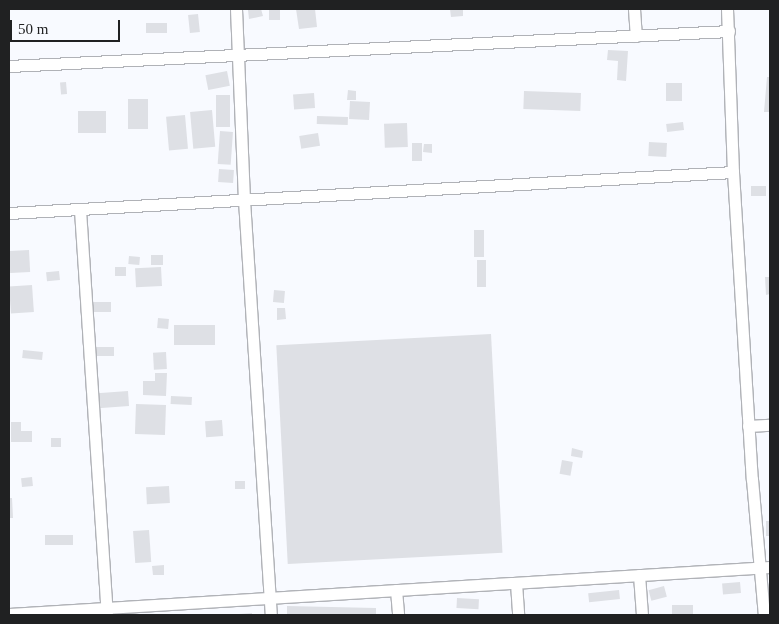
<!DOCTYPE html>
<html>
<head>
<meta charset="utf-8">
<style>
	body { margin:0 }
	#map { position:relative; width:779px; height:624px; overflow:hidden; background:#f8faff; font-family:Georgia,serif }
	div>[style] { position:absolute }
	.building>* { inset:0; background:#dee0e5; transform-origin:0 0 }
	.roads { filter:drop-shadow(1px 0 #b0b2b7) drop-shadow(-1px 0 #b0b2b7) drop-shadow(0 1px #b0b2b7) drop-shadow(0 -1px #b0b2b7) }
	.street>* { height:11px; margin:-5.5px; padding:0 5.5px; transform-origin:5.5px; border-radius:5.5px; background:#fff }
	span { translate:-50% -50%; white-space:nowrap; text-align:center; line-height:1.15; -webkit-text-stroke:5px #f8faff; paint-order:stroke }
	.frame { position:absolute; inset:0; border:10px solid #202122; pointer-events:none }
	.scale { position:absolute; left:10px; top:20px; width:110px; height:22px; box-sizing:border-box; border:2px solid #202122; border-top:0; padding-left:6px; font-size:15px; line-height:18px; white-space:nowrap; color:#202122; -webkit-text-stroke:4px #f8faff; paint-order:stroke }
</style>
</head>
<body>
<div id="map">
	<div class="building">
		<i style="clip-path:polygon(261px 9px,263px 16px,249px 19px,248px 10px)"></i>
		<i style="clip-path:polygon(296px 9px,315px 9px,317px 27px,299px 29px)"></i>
		<i style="clip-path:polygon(450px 9px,463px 9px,463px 16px,451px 17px)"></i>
		<i style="left:269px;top:10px;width:11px;height:10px"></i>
		<i style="left:198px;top:14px;width:18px;height:10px;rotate:84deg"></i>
		<i style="left:146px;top:23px;width:21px;height:10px"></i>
		<i style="clip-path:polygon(608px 50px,628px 51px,626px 81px,617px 80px,618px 61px,607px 60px)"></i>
		<i style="left:227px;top:71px;width:15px;height:22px;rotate:79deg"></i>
		<i style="clip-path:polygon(767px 77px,770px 77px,770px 112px,764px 112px)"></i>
		<i style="left:66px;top:82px;width:12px;height:6px;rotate:85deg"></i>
		<i style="left:666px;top:83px;width:16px;height:18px"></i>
		<i style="clip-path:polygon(348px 90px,356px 91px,356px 100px,347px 100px)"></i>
		<i style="left:524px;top:91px;width:57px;height:18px;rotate:2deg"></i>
		<i style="left:314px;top:93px;width:15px;height:21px;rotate:86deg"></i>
		<i style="left:216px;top:95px;width:14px;height:32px"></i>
		<i style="left:128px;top:99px;width:20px;height:30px"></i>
		<i style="left:350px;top:101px;width:20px;height:18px;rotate:3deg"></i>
		<i style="left:212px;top:110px;width:37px;height:22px;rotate:85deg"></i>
		<i style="left:106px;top:111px;width:22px;height:28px;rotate:90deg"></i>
		<i style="left:185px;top:115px;width:34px;height:19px;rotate:85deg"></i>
		<i style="left:317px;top:116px;width:31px;height:8px;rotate:2deg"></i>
		<i style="left:683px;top:122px;width:8px;height:17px;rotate:83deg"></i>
		<i style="left:407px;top:123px;width:24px;height:23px;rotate:88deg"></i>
		<i style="left:220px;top:131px;width:13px;height:33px;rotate:4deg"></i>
		<i style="left:318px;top:133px;width:13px;height:19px;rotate:81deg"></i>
		<i style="left:649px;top:142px;width:18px;height:14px;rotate:3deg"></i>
		<i style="left:412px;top:143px;width:10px;height:18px"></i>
		<i style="clip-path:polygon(424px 144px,432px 144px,432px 153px,423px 152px)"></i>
		<i style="left:219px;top:169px;width:15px;height:13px;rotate:4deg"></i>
		<i style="left:751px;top:186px;width:15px;height:10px"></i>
		<i style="left:474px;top:230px;width:10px;height:27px"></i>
		<i style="left:29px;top:250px;width:22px;height:20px;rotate:87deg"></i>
		<i style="left:151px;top:255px;width:12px;height:10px"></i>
		<i style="left:129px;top:256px;width:11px;height:8px;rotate:5deg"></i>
		<i style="left:477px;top:260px;width:9px;height:27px"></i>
		<i style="left:115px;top:267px;width:11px;height:9px"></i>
		<i style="left:161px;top:267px;width:19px;height:26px;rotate:87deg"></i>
		<i style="left:59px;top:271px;width:9px;height:13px;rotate:84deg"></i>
		<i style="clip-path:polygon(765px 277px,770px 277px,770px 294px,766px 295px)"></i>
		<i style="left:32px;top:285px;width:27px;height:23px;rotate:86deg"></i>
		<i style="left:274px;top:290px;width:11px;height:12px;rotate:5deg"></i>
		<i style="left:93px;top:302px;width:18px;height:10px"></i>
		<i style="clip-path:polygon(277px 308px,285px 308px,286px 319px,277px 320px)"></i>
		<i style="left:158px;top:318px;width:11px;height:10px;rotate:5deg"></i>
		<i style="left:174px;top:325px;width:41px;height:20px"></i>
		<i style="left:491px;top:334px;width:219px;height:215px;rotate:87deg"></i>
		<i style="left:114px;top:347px;width:9px;height:18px;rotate:90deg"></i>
		<i style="left:23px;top:350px;width:20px;height:8px;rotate:6deg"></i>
		<i style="left:166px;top:352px;width:17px;height:13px;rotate:87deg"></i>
		<i style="clip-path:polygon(155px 373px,167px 373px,166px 396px,143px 395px,143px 381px,155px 381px)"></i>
		<i style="left:128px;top:391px;width:15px;height:31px;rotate:86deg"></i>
		<i style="left:171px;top:396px;width:21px;height:8px;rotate:3deg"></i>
		<i style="left:136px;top:404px;width:30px;height:30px;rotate:2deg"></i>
		<i style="left:222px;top:420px;width:16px;height:17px;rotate:86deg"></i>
		<i style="clip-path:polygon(11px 422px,21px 422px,21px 431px,32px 431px,32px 442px,11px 442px)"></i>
		<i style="left:51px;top:438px;width:10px;height:9px"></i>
		<i style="clip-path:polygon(572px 448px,583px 451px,582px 458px,571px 456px)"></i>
		<i style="left:562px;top:460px;width:11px;height:14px;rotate:10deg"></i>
		<i style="left:32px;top:477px;width:9px;height:11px;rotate:84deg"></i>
		<i style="left:235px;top:481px;width:10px;height:8px"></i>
		<i style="left:169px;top:486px;width:17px;height:23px;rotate:87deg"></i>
		<i style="clip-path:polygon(9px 498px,12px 498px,13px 518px,9px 518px)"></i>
		<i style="left:766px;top:521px;width:4px;height:15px"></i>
		<i style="left:149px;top:530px;width:32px;height:16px;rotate:86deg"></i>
		<i style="left:73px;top:535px;width:10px;height:28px;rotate:90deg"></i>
		<i style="clip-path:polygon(164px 565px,164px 575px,153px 575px,152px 566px)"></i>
		<i style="left:740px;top:582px;width:11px;height:18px;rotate:85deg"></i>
		<i style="left:664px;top:586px;width:11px;height:16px;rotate:75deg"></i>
		<i style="left:619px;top:590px;width:9px;height:31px;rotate:84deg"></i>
		<i style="left:457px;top:598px;width:22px;height:10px;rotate:3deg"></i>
		<i style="left:693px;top:605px;width:10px;height:21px;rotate:90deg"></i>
		<i style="clip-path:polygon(287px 606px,376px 608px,376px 615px,287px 615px)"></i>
		<i style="clip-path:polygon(252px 613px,252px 615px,240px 615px,239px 614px)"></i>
	</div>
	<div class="roads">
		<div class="street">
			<i style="left:236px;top:9px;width:191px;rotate:87.6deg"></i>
			<i style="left:244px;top:200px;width:416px;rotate:86.3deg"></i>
			<i style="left:634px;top:9px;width:27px;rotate:86deg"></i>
			<i style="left:727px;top:9px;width:163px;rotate:87.9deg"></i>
			<i style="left:733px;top:172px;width:308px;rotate:86.5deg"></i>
			<i style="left:752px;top:479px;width:137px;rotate:85deg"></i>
			<i style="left:9px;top:66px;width:721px;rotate:-2.78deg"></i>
			<i style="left:80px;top:210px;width:405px;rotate:86.2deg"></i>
			<i style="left:9px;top:213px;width:725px;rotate:-3.24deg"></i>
			<i style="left:748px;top:426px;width:22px;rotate:-3deg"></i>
			<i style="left:639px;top:575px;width:40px;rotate:85.7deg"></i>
			<i style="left:516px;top:583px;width:32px;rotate:86deg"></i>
			<i style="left:396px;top:590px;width:25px;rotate:85deg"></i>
			<i style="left:9px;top:614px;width:762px;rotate:-3.53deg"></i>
		</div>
	</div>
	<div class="frame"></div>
	<div class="scale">50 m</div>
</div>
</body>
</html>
